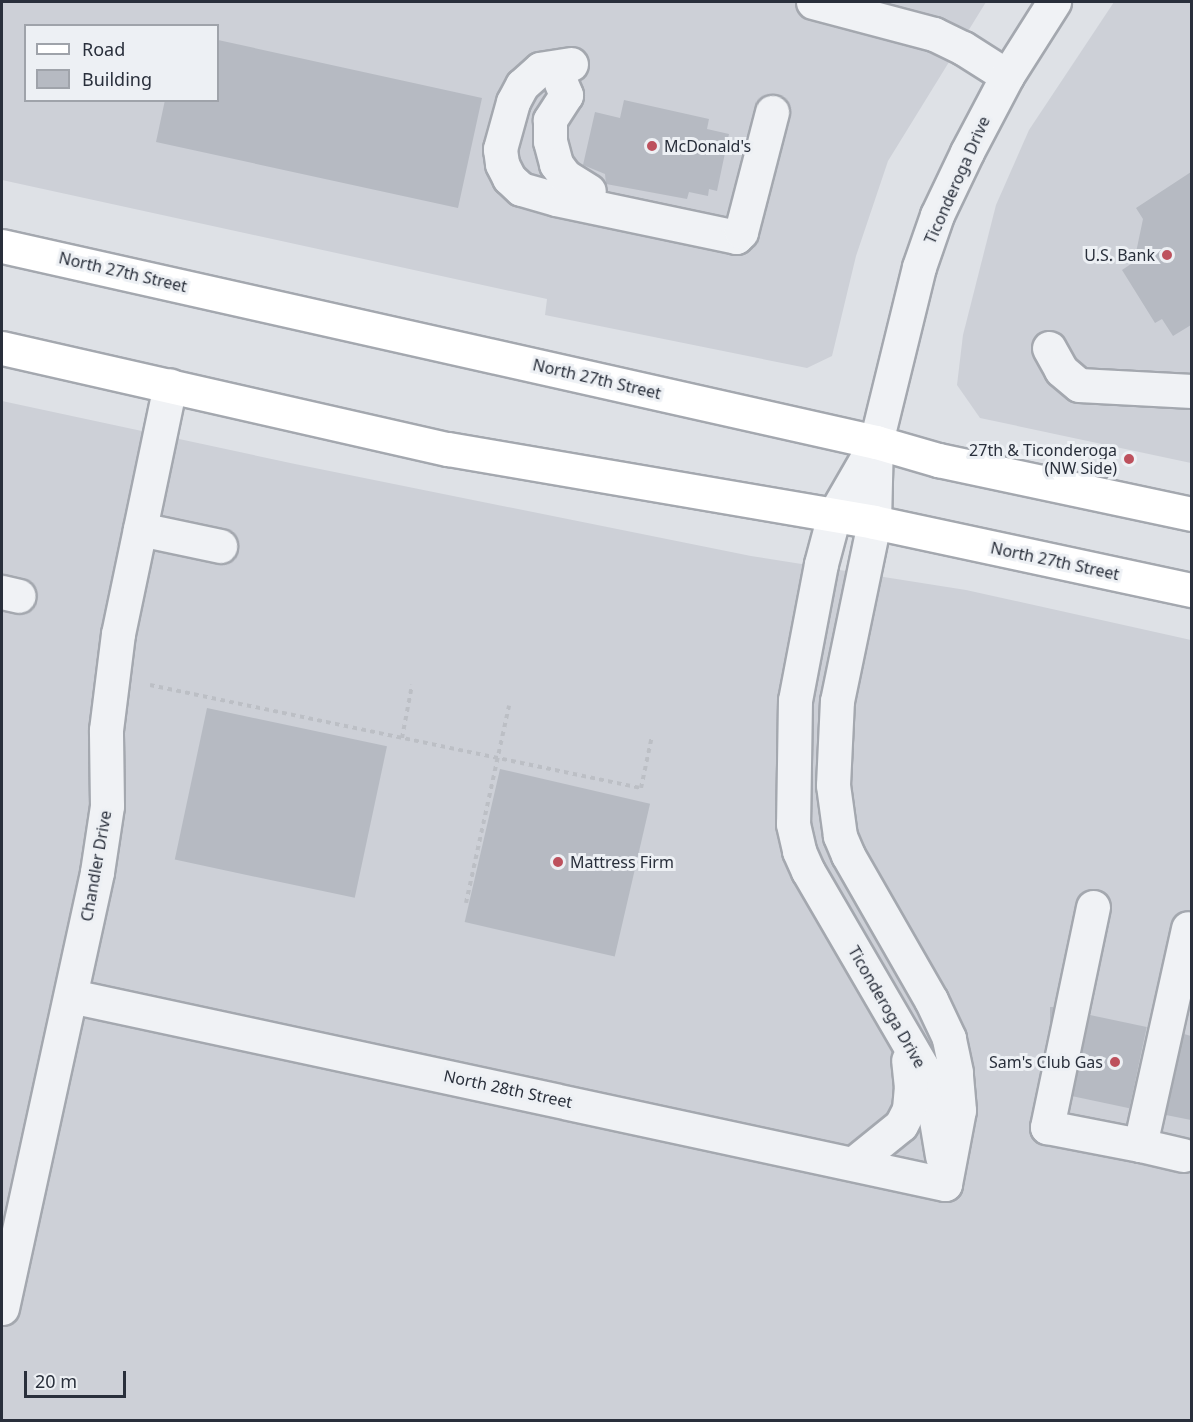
<!DOCTYPE html>
<html>
<head>
<meta charset="utf-8">
<style>
	body { margin:0 }
	#map { position:relative; width:1193px; height:1422px; overflow:hidden; background:#dee1e6; font-family:"Noto Sans",sans-serif }
	div>[style] { position:absolute }
	.built>* { inset:0; background:#cdd0d7 }
	.building>* { inset:0; background:#b6bac2; transform-origin:0 0 }
	.path>* { height:4px; margin-top:-2px; transform-origin:0; background:repeating-linear-gradient(90deg,#bcbfc5 0 4.5px,transparent 0 9px) }
	.roads { filter:drop-shadow(2px 0 #a4a8af) drop-shadow(-2px 0 #a4a8af) drop-shadow(0 2px #a4a8af) drop-shadow(0 -2px #a4a8af) }
	.minor>* { height:33px; margin:-16.5px; padding:0 16.5px; transform-origin:16.5px; border-radius:16.5px; background:#f0f2f5 }
	.major>* { height:33px; margin:-16.5px; padding:0 16.5px; transform-origin:16.5px; border-radius:16.5px; background:#fff }
	.dots>* { width:16px; height:16px; translate:-50% -50%; box-sizing:border-box; border:3px solid #edf0f4; border-radius:50% }
	span { translate:-50% -50%; white-space:nowrap; text-align:center; line-height:1.15; -webkit-text-stroke:6px #edf0f4; paint-order:stroke }
	.poi-label { font-size:16px; color:#292f3b }
	.left { translate:0 -50%; text-align:left }
	.right { translate:-100% -50%; text-align:right }
	.street-label { font-size:16px; color:#292f3b }
	.frame { position:absolute; inset:0; border:3px solid #292f3b; pointer-events:none }
	.legend { position:absolute; left:24px; top:24px; width:195px; height:78px; box-sizing:border-box; background:#edf0f4; border:2px solid #9fa3aa; margin:0; padding:8px 10px; list-style:none; font-size:18px; color:#292f3b }
	.legend li { display:flex; align-items:center; gap:12px; height:30px }
	.legend b { width:30px; border:2px solid #9fa3aa }
	.scale { position:absolute; left:24px; top:1371px; width:102px; height:27px; box-sizing:border-box; border:3px solid #292f3b; border-top:0; padding-left:8px; font-size:18px; line-height:21px; white-space:nowrap; color:#292f3b; -webkit-text-stroke:4px #edf0f4; paint-order:stroke }
</style>
</head>
<body>
<div id="map">
	<div class="built">
		<i style="clip-path:polygon(evenodd,2px 2px,986px 2px,888px 161px,856px 256px,832px 356px,807px 368px,545px 315px,547px 299px,2px 180px,2px 2px,26px 26px,218px 26px,218px 100px,26px 100px,26px 26px)"></i>
		<i style="clip-path:polygon(1114px 2px,1191px 2px,1191px 463px,980px 418px,957px 385px,963px 335px,996px 205px,1029px 130px)"></i>
		<i style="clip-path:polygon(2px 401px,295px 464px,751px 556px,966px 590px,1191px 640px,1191px 1420px,2px 1420px)"></i>
	</div>
	<div class="building">
		<i style="clip-path:polygon(218px 40px,482px 98px,458px 208px,156px 142px,165px 100px,218px 100px)"></i>
		<i style="clip-path:polygon(624px 100px,709px 119px,707px 129px,729px 134px,717px 191px,709px 189px,708px 196px,689px 192px,687px 199px,606px 184px,605px 174px,583px 165px,595px 112px,620px 118px)"></i>
		<i style="clip-path:polygon(1191px 172px,1191px 325px,1173px 336px,1162px 319px,1155px 323px,1122px 270px,1134px 262px,1143px 219px,1136px 208px)"></i>
		<i style="left:207px;top:708px;width:184px;height:155px;rotate:12deg"></i>
		<i style="left:500px;top:769px;width:154px;height:157px;rotate:13deg"></i>
		<i style="left:1050px;top:1007px;width:3px;height:83px"></i>
		<i style="left:1090px;top:1015px;width:58px;height:83px;rotate:12deg"></i>
		<i style="clip-path:polygon(1184px 1034px,1191px 1036px,1191px 1120px,1166px 1115px)"></i>
	</div>
	<div class="path">
		<i style="left:150px;top:685px;width:502px;rotate:11.85deg"></i>
		<i style="left:641px;top:788px;width:53px;rotate:-78.1deg"></i>
		<i style="left:402px;top:738px;width:54px;rotate:-79.3deg"></i>
		<i style="left:466px;top:903px;width:202px;rotate:-77.7deg"></i>
	</div>
	<div class="roads">
		<div class="minor">
			<i style="left:813px;top:2px;width:125px;rotate:14.8deg"></i>
			<i style="left:934px;top:34px;width:32px;rotate:26deg"></i>
			<i style="left:963px;top:48px;width:52px;rotate:32.5deg"></i>
			<i style="left:571px;top:64px;width:31px;rotate:171deg"></i>
			<i style="left:540px;top:69px;width:24px;rotate:138deg"></i>
			<i style="left:522px;top:85px;width:19px;rotate:118deg"></i>
			<i style="left:513px;top:102px;width:49px;rotate:105.5deg"></i>
			<i style="left:500px;top:149px;width:15px;rotate:82deg"></i>
			<i style="left:502px;top:164px;width:16px;rotate:63deg"></i>
			<i style="left:509px;top:178px;width:16px;rotate:43deg"></i>
			<i style="left:521px;top:189px;width:36px;rotate:16deg"></i>
			<i style="left:556px;top:199px;width:184px;rotate:11.9deg"></i>
			<i style="left:736px;top:237px;width:7px;rotate:-45deg"></i>
			<i style="left:741px;top:232px;width:124px;rotate:-75.5deg"></i>
			<i style="left:561px;top:83px;width:13px;rotate:67deg"></i>
			<i style="left:566px;top:95px;width:30px;rotate:123deg"></i>
			<i style="left:550px;top:120px;width:21px;rotate:90deg"></i>
			<i style="left:550px;top:141px;width:24px;rotate:75deg"></i>
			<i style="left:556px;top:164px;width:15px;rotate:53deg"></i>
			<i style="left:565px;top:176px;width:28px;rotate:32deg"></i>
			<i style="left:1049px;top:348px;width:25px;rotate:61deg"></i>
			<i style="left:1061px;top:370px;width:23px;rotate:40deg"></i>
			<i style="left:1079px;top:385px;width:113px;rotate:3deg"></i>
			<i style="left:875px;top:444px;width:82px;rotate:120deg"></i>
			<i style="left:834px;top:515px;width:51px;rotate:104.9deg"></i>
			<i style="left:821px;top:564px;width:138px;rotate:100.8deg"></i>
			<i style="left:795px;top:700px;width:124px;rotate:90.9deg"></i>
			<i style="left:793px;top:824px;width:28px;rotate:77deg"></i>
			<i style="left:799px;top:851px;width:22px;rotate:66deg"></i>
			<i style="left:808px;top:871px;width:230px;rotate:59.8deg"></i>
			<i style="left:924px;top:1070px;width:39px;rotate:75deg"></i>
			<i style="left:934px;top:1108px;width:49px;rotate:80.5deg"></i>
			<i style="left:140px;top:529px;width:82px;rotate:12deg"></i>
			<i style="left:2px;top:592px;width:17px;rotate:13deg"></i>
			<i style="left:1093px;top:907px;width:225px;rotate:101.8deg"></i>
			<i style="left:1047px;top:1127px;width:95px;rotate:11deg"></i>
			<i style="left:71px;top:996px;width:894px;rotate:12.14deg"></i>
			<i style="left:1183px;top:1155px;width:44px;rotate:-166.9deg"></i>
			<i style="left:1140px;top:1145px;width:222px;rotate:-77.5deg"></i>
			<i style="left:854px;top:1163px;width:60px;rotate:-39deg"></i>
			<i style="left:901px;top:1125px;width:18px;rotate:-63deg"></i>
			<i style="left:909px;top:1109px;width:22px;rotate:-85deg"></i>
			<i style="left:911px;top:1087px;width:27px;rotate:-96deg"></i>
			<i style="left:945px;top:1184px;width:75px;rotate:-79.3deg"></i>
			<i style="left:959px;top:1110px;width:38px;rotate:-95deg"></i>
			<i style="left:956px;top:1072px;width:35px;rotate:-102deg"></i>
			<i style="left:949px;top:1038px;width:42px;rotate:-115.3deg"></i>
			<i style="left:931px;top:1000px;width:167px;rotate:-119.8deg"></i>
			<i style="left:848px;top:855px;width:21px;rotate:-113deg"></i>
			<i style="left:840px;top:836px;width:51px;rotate:-97.8deg"></i>
			<i style="left:833px;top:785px;width:84px;rotate:-87.3deg"></i>
			<i style="left:837px;top:701px;width:183px;rotate:-78.3deg"></i>
			<i style="left:874px;top:522px;width:80px;rotate:-88.6deg"></i>
			<i style="left:876px;top:442px;width:180px;rotate:-76.2deg"></i>
			<i style="left:919px;top:267px;width:55px;rotate:-70.9deg"></i>
			<i style="left:937px;top:215px;width:70px;rotate:-64.5deg"></i>
			<i style="left:967px;top:152px;width:86px;rotate:-62.2deg"></i>
			<i style="left:1007px;top:76px;width:88px;rotate:-57.6deg"></i>
			<i style="left:2px;top:1308px;width:446px;rotate:-77.7deg"></i>
			<i style="left:97px;top:872px;width:67px;rotate:-81.4deg"></i>
			<i style="left:107px;top:806px;width:76px;rotate:-90.8deg"></i>
			<i style="left:106px;top:730px;width:97px;rotate:-82.9deg"></i>
			<i style="left:118px;top:634px;width:254px;rotate:-78.2deg"></i>
		</div>
		<div class="major">
			<i style="left:2px;top:246px;width:896px;rotate:12.64deg"></i>
			<i style="left:876px;top:442px;width:65px;rotate:16.2deg"></i>
			<i style="left:938px;top:460px;width:260px;rotate:12deg"></i>
			<i style="left:2px;top:348px;width:457px;rotate:12.8deg"></i>
			<i style="left:448px;top:449px;width:432px;rotate:9.7deg"></i>
			<i style="left:874px;top:522px;width:325px;rotate:12.1deg"></i>
		</div>
	</div>
	<div class="dots">
		<i style="left:652px;top:146px;background:#bd515d"></i>
		<i style="left:1167px;top:255px;background:#bd515d"></i>
		<i style="left:1129px;top:459px;background:#bd515d"></i>
		<i style="left:558px;top:862px;background:#bd515d"></i>
		<i style="left:1115px;top:1062px;background:#bd515d"></i>
	</div>
	<div class="poi-label">
		<span class="left" style="left:664px;top:146px">McDonald's</span>
		<span class="right" style="left:1155px;top:255px">U.S. Bank</span>
		<span class="right" style="left:1117px;top:459px">27th &amp; Ticonderoga<br>(NW Side)</span>
		<span class="left" style="left:570px;top:862px">Mattress Firm</span>
		<span class="right" style="left:1103px;top:1062px">Sam's Club Gas</span>
	</div>
	<div class="street-label">
		<span style="left:957px;top:180px;rotate:-66deg">Ticonderoga Drive</span>
		<span style="left:123px;top:272px;rotate:13deg">North 27th Street</span>
		<span style="left:597px;top:379px;rotate:13deg">North 27th Street</span>
		<span style="left:1055px;top:561px;rotate:12deg">North 27th Street</span>
		<span style="left:96px;top:866px;rotate:-80deg">Chandler Drive</span>
		<span style="left:887px;top:1007px;rotate:60deg">Ticonderoga Drive</span>
		<span style="left:508px;top:1089px;rotate:12deg">North 28th Street</span>
	</div>
	<div class="frame"></div>
	<ul class="legend">
	<li><b style="height:8px;background:#fff"></b>Road</li>
	<li><b style="height:16px;background:#b6bac2"></b>Building</li>
	</ul>
	<div class="scale">20 m</div>
</div>
</body>
</html>
